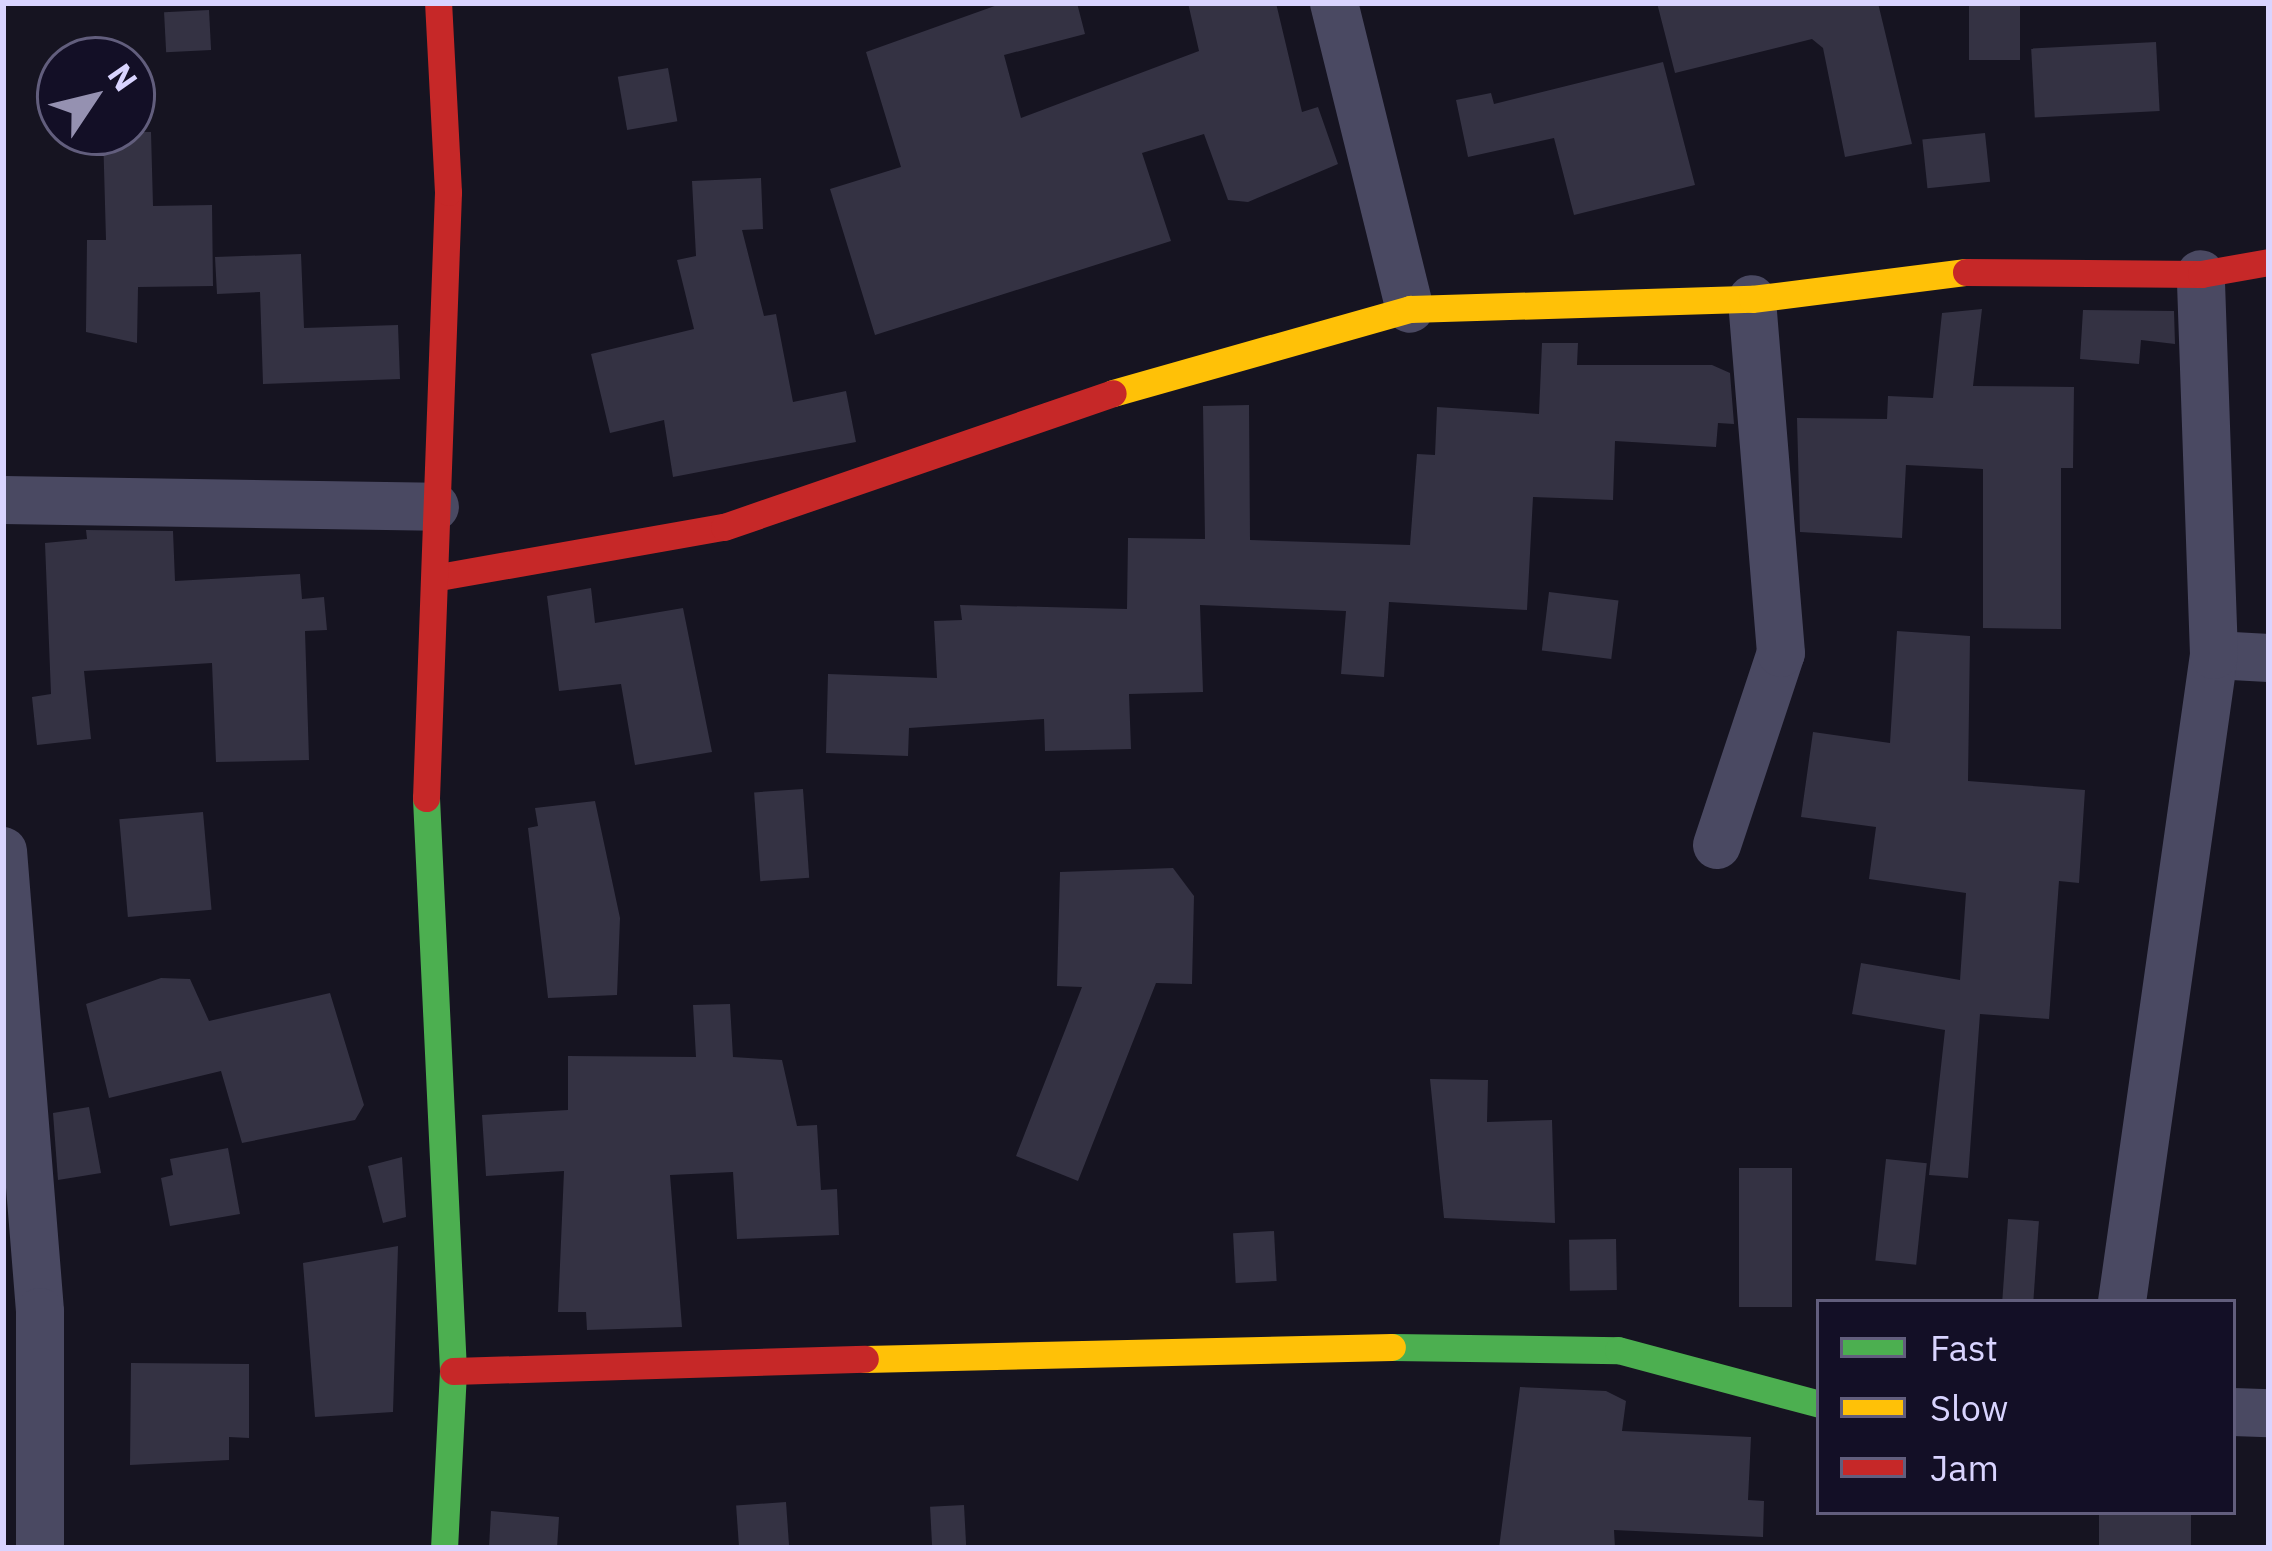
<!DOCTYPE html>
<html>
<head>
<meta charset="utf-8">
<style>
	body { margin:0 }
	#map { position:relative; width:2272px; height:1551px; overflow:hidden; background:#161421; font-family:"IBM Plex Sans",sans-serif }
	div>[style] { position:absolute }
	.building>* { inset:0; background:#343243; transform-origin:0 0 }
	.street>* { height:48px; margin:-24px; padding:0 24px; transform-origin:24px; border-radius:24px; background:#4a4962 }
	.fast>* { height:27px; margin:-13.5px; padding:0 13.5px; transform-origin:13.5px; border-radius:13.5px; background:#4caf50 }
	.slow>* { height:27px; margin:-13.5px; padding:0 13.5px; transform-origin:13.5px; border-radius:13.5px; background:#ffc107 }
	.jam>* { height:27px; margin:-13.5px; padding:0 13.5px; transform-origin:13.5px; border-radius:13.5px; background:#c62828 }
	span { translate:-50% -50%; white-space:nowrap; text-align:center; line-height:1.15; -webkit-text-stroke:12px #130f26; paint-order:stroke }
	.frame { position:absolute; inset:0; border:6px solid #d9d4ff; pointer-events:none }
	.legend { position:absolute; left:1816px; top:1299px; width:420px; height:216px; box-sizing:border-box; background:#130f26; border:3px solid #625e7d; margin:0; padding:15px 21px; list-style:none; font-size:36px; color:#d9d4ff }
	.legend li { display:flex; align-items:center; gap:24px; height:60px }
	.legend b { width:60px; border:3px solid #625e7d }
	.north { position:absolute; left:36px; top:36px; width:120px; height:120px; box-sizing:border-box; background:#130f26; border:3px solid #625e7d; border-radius:50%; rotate:55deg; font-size:33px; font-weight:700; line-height:48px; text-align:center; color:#d9d4ff }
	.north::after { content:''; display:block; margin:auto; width:42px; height:54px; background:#9591b1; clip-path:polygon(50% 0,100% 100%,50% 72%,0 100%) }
</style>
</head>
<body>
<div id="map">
	<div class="building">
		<i style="clip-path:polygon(1003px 3px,1077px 3px,1085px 34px,1004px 55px,1021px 118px,1199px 51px,1188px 3px,1276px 3px,1302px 112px,1318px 107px,1338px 164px,1248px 202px,1228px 200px,1204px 134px,1142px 153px,1171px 241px,875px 335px,830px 189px,901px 167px,866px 52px)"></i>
		<i style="clip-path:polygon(1657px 3px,1878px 3px,1912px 144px,1845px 157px,1823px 48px,1812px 39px,1675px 73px)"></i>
		<i style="left:1969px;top:3px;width:51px;height:57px"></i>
		<i style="left:209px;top:10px;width:40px;height:45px;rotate:87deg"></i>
		<i style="left:2156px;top:42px;width:69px;height:125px;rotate:87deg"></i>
		<i style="clip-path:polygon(1663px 62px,1695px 185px,1574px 215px,1554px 138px,1468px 157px,1456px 100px,1491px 93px,1494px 104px)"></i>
		<i style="left:668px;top:68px;width:54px;height:51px;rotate:80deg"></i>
		<i style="clip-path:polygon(103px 132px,151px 132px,153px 206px,212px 205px,213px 286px,138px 287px,137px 343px,86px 332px,87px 240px,106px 240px)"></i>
		<i style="left:1985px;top:133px;width:49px;height:63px;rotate:84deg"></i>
		<i style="clip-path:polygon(761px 178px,763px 229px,742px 230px,764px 316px,776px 314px,793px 402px,846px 391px,856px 442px,673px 477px,664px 420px,610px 433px,591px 354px,694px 329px,677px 260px,696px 256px,692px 181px)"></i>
		<i style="clip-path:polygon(301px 254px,304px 328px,398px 325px,400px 379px,263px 384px,260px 292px,217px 294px,215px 257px)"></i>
		<i style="clip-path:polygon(1982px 309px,1973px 386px,2074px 387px,2073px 468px,2061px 468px,2061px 629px,1983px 628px,1983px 469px,1906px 465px,1902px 538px,1800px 532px,1797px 418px,1887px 419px,1888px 396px,1933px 398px,1942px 313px)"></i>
		<i style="clip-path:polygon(2083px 310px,2174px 311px,2175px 344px,2141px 340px,2139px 364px,2080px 359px)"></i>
		<i style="clip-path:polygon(1542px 343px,1578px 343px,1577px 365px,1712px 365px,1730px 373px,1734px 424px,1718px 423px,1716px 447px,1615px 441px,1613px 500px,1533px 497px,1527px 610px,1389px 602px,1384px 677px,1341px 674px,1346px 611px,1200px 605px,1203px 692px,1129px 694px,1131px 749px,1045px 751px,1044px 719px,909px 728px,908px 756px,826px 753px,828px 674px,937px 678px,934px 621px,962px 620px,960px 605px,1127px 609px,1128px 538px,1205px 539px,1203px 406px,1249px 405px,1250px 540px,1410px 545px,1417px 454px,1435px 455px,1437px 407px,1539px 414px)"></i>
		<i style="clip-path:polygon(86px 530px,173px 531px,175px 581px,300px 574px,302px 599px,324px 597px,327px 630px,305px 631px,309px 760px,216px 762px,212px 663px,84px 671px,91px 739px,37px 745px,32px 697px,51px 694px,45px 543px,87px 539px)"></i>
		<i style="clip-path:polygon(591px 588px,595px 623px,683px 608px,712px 752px,635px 765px,621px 684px,559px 691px,547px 596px)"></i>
		<i style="left:1549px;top:592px;width:70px;height:59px;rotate:7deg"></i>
		<i style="clip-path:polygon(1897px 631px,1970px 636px,1968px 781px,2085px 790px,2079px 883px,2059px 881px,2049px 1019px,1980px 1014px,1968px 1178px,1929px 1175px,1945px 1030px,1852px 1014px,1861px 963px,1960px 980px,1966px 893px,1869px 879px,1876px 827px,1801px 817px,1813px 732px,1890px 743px)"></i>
		<i style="left:803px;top:789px;width:89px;height:49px;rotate:86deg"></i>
		<i style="clip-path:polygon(595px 801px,620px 918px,617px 995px,548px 998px,528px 828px,538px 826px,535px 808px)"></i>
		<i style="left:203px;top:812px;width:98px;height:84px;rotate:85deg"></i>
		<i style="clip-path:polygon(1173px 868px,1194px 896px,1192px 984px,1156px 983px,1078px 1181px,1016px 1156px,1082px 987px,1057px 986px,1060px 872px)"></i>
		<i style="clip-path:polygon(161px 978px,190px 979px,209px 1021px,330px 993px,364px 1105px,355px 1120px,242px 1143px,221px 1071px,109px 1098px,86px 1004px)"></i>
		<i style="clip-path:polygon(730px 1004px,733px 1057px,782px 1060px,797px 1126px,817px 1125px,821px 1190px,837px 1189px,839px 1235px,737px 1239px,733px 1172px,670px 1175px,682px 1327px,587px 1330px,586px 1312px,558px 1312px,564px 1171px,486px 1176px,482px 1115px,568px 1110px,568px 1056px,696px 1057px,693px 1005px)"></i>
		<i style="clip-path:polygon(1430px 1079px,1488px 1080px,1487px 1122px,1552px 1120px,1555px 1223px,1444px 1218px)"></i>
		<i style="clip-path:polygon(89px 1107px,101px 1173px,58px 1180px,53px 1113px)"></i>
		<i style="clip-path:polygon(228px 1148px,240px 1214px,170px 1226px,161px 1178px,173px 1175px,170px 1159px)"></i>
		<i style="clip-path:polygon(402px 1157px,406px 1217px,383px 1223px,368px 1166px)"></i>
		<i style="left:1886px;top:1159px;width:41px;height:102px;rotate:6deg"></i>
		<i style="left:1739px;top:1168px;width:53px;height:139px"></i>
		<i style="left:2008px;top:1219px;width:31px;height:83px;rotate:4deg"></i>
		<i style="left:1274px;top:1231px;width:50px;height:41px;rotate:87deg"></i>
		<i style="left:1616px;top:1239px;width:51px;height:47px;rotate:89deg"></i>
		<i style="clip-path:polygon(398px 1246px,393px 1412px,315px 1417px,303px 1263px)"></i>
		<i style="clip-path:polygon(131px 1363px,249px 1364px,249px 1438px,229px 1437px,229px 1460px,130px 1465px)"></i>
		<i style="clip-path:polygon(1520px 1387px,1606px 1391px,1626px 1401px,1622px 1431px,1751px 1437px,1748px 1500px,1764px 1501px,1763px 1537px,1614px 1530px,1615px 1548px,1499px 1548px)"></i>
		<i style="left:786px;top:1502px;width:46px;height:50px;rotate:86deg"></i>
		<i style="left:964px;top:1505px;width:43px;height:34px;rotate:87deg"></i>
		<i style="clip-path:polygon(491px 1511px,559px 1517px,557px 1548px,489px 1548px)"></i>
		<i style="left:2099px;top:1512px;width:92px;height:36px"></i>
	</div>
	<div class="street">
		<i style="left:1334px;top:3px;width:315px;rotate:76.1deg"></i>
		<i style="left:3px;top:500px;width:432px;rotate:0.9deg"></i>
		<i style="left:2214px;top:655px;width:55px;rotate:3.1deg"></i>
		<i style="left:1717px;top:845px;width:202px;rotate:-71.6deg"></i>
		<i style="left:1781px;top:653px;width:355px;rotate:-94.7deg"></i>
		<i style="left:3px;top:851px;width:462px;rotate:85.4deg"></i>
		<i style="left:40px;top:1312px;width:236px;rotate:90deg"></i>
		<i style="left:2122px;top:1302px;width:654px;rotate:-81.91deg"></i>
		<i style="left:2214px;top:655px;width:381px;rotate:-92deg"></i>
		<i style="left:2233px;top:1412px;width:36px;rotate:2deg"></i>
	</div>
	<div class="fast">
		<i style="left:426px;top:798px;width:574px;rotate:87.3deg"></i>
		<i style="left:453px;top:1371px;width:177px;rotate:92.9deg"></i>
		<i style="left:1392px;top:1347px;width:226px;rotate:0.8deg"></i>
		<i style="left:1618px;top:1350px;width:208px;rotate:15deg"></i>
	</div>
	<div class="slow">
		<i style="left:1113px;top:393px;width:309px;rotate:-15.8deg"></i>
		<i style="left:1410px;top:309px;width:342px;rotate:-1.7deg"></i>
		<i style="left:1752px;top:299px;width:216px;rotate:-7.2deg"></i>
		<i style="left:865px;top:1359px;width:527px;rotate:-1.3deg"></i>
	</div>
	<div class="jam">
		<i style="left:1966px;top:272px;width:235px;rotate:0.5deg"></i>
		<i style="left:2201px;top:274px;width:69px;rotate:-10deg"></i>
		<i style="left:439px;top:577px;width:289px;rotate:-10deg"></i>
		<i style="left:724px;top:527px;width:411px;rotate:-19deg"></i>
		<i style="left:426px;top:798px;width:606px;rotate:-87.92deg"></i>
		<i style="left:448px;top:192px;width:189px;rotate:-93deg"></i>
		<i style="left:453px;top:1371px;width:412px;rotate:-1.7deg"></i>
	</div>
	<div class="frame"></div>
	<ul class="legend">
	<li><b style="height:15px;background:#4caf50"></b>Fast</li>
	<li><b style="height:15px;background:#ffc107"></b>Slow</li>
	<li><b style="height:15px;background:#c62828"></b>Jam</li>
	</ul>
	<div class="north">N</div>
</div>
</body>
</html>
